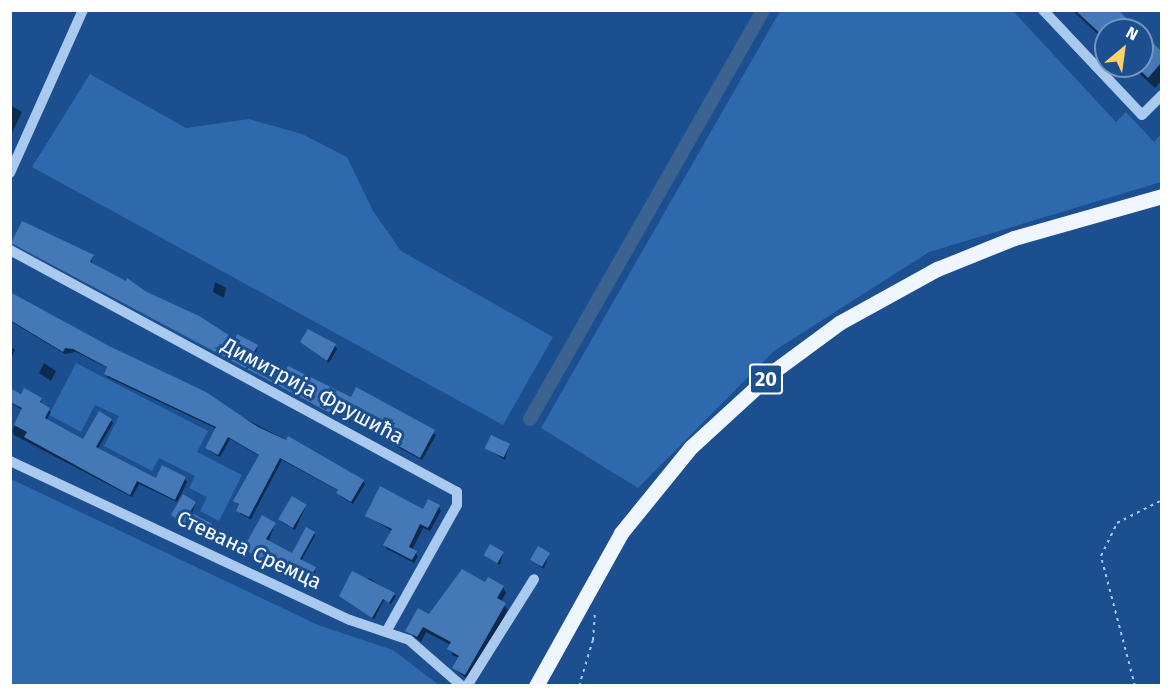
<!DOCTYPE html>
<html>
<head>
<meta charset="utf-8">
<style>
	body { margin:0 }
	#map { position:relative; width:1172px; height:696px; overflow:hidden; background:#1b4f8f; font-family:"Fira Sans",sans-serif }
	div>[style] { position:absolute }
	.green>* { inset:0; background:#2e69ad }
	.shadow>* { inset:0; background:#0007 }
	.canal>* { height:14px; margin:-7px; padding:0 7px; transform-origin:7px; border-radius:7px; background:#3c6290 }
	.building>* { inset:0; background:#4478b7; transform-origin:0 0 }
	.path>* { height:2px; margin-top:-1px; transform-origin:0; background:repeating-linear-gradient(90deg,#a9c9ee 0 3px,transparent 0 7.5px) }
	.minor>* { height:10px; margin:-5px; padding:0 5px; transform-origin:5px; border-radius:5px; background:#a9c9ee }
	.major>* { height:15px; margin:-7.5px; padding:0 7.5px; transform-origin:7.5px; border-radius:7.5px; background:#f0f6ff }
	span { translate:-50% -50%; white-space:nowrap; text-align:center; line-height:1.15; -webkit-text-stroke:6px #1b4f8f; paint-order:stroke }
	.shield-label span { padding:2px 4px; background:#1b4f8f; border:2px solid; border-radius:4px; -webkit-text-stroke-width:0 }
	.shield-label { font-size:20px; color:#fff; font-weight:700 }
	.street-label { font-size:21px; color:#fff }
	.frame { position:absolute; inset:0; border:12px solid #fff; pointer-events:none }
	.north { position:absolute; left:1094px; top:18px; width:60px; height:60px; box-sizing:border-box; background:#1b4f8f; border:2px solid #7695bc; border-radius:50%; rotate:29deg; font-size:16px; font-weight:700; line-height:24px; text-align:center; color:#fff }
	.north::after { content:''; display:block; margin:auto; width:21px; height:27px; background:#ffd166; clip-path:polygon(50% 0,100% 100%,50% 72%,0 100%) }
</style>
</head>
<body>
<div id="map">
	<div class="green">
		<i style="clip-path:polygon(780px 11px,1013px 11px,1116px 122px,1126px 112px,1154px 142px,1161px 134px,1161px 182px,929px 252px,774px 351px,638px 488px,541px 428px)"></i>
		<i style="clip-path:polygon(90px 74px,186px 128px,249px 119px,302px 134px,347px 157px,373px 211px,401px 251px,553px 337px,503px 425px,32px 167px)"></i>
		<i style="clip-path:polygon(76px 363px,208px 431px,197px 452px,242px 475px,219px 521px,200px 511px,207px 497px,189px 488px,195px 476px,159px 458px,152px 471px,104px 446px,119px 416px,95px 405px,81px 432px,49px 415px)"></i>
		<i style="clip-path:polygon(11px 479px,318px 625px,393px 650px,439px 685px,11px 685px)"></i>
	</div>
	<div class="shadow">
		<i style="clip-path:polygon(1072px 10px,1116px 10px,1137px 30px,1106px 30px,1106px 42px)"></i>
		<i style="clip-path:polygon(1142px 35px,1162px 53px,1162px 80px,1155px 88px,1131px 66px,1142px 66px)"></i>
		<i style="clip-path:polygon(10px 105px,22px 112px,12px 133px,10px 133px)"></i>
		<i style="clip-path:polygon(12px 243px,93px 256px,91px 265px,235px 341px,257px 346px,256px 355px,286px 372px,351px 399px,356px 389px,436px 435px,422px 460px)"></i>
		<i style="clip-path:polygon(215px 282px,226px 288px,224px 298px,213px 292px)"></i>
		<i style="clip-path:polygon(10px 294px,363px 481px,365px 484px,353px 504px,340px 496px,339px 491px,282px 460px,251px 519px,240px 514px,240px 506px,235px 501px,260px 456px,230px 439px,220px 457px,209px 451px,217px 429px,107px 377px,108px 368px,76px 352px,65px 354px,10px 321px)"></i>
		<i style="clip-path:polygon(302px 342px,335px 346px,337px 349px,329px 363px)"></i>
		<i style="clip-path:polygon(10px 346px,15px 350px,11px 359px,10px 359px)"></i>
		<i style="clip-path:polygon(44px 363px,56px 371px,51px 381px,39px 373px)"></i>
		<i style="clip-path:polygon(10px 390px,41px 399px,42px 405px,51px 412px,46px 421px,84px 441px,111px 420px,113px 423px,97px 450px,157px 480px,185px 478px,187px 482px,177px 502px,139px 484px,132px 497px,14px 435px,12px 431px,23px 410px,10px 403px)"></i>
		<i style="clip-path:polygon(509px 445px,505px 460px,486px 448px)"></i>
		<i style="clip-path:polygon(195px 503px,192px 514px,212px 528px,206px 540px,173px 515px)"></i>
		<i style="clip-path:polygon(306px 506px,295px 530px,282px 522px,280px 519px)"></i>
		<i style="clip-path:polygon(439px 507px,441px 511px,430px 531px,423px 528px,412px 550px,418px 556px,414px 563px,387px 549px,385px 545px,392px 531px,367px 516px)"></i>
		<i style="clip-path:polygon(275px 524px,268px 542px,293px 555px,314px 533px,315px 536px,301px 561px,316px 571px,308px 587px,245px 549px)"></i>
		<i style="clip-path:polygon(503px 553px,500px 565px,485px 555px)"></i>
		<i style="clip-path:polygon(549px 554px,544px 569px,532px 560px)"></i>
		<i style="clip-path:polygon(369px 578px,396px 596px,391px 604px,384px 600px,374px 619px,341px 596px)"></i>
		<i style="clip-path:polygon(486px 584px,503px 587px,506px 593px,501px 602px,508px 610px,468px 680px,454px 668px,459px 658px,452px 655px,451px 645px,426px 632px,421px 642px,407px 631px)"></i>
	</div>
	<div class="canal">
		<i style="left:530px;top:419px;width:471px;rotate:-60.3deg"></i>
	</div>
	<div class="building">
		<i style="clip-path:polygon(1075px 10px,1118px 10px,1139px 30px,1106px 30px,1106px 39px)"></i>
		<i style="clip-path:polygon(1142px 32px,1161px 51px,1161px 63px,1148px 78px,1142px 72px)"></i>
		<i style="clip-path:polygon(22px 221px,94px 255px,90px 262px,126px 281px,127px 278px,145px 291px,199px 316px,235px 339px,237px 334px,258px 345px,254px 352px,285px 370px,288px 366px,351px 397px,356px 387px,435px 430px,420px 458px,350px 419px,326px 411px,11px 243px)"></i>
		<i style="clip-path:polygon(10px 292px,109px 346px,206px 392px,258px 427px,286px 440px,288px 436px,364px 480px,351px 502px,336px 493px,338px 490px,280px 458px,249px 517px,236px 511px,239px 504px,233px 501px,259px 455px,228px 437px,218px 455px,205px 448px,216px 427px,104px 374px,107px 367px,73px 349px,65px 348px,63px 352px,10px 320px)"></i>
		<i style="clip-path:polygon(308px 329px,336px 344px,327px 361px,300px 342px)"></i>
		<i style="clip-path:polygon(10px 388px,21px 394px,24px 388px,42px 398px,40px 402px,50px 408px,45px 418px,83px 439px,99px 411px,112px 419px,96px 447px,156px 478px,162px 465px,186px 477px,175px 500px,137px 481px,130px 495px,24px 437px,27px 432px,14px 425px,22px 408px,10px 402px)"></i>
		<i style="left:491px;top:435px;width:21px;height:15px;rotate:25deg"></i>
		<i style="clip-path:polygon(380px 486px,423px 509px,428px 499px,440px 505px,428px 528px,420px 524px,409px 547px,417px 551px,412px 560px,383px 545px,392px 529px,365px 516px)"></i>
		<i style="clip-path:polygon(183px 494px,196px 502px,190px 512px,212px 524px,204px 538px,171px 515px)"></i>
		<i style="left:292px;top:496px;width:17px;height:27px;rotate:31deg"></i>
		<i style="clip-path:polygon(262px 515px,276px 523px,266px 539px,292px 553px,306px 527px,315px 532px,300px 559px,316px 567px,307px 585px,243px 549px)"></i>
		<i style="left:490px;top:544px;width:16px;height:13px;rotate:30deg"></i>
		<i style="left:538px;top:546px;width:14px;height:16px;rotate:30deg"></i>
		<i style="clip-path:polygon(462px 569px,485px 582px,488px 577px,504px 586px,497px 598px,506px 603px,465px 675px,452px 668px,459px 656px,447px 649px,451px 642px,423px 627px,417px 637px,405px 631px,418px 608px,429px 614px)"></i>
		<i style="clip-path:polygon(352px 571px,395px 593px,389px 603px,383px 599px,372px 618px,339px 596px)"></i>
	</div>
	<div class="path">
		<i style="left:579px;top:686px;width:48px;rotate:-73.1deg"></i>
		<i style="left:593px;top:640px;width:30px;rotate:-86deg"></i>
		<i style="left:1135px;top:686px;width:134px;rotate:-104.7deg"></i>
		<i style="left:1101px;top:556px;width:37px;rotate:-64deg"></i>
		<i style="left:1117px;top:523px;width:51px;rotate:-27.1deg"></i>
	</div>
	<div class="minor">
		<i style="left:1043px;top:10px;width:144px;rotate:46.7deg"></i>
		<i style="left:1142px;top:115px;width:28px;rotate:-45deg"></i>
		<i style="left:10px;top:173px;width:179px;rotate:-65.9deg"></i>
		<i style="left:10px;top:250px;width:508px;rotate:28.43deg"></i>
		<i style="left:457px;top:492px;width:13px;rotate:90deg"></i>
		<i style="left:457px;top:505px;width:143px;rotate:119.2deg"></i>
		<i style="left:10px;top:461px;width:375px;rotate:25.1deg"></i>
		<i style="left:350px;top:620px;width:62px;rotate:18.7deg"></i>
		<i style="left:409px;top:640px;width:70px;rotate:41deg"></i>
		<i style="left:467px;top:686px;width:126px;rotate:-57.9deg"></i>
	</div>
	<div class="major">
		<i style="left:536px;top:686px;width:175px;rotate:-60.9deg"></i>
		<i style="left:621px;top:533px;width:111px;rotate:-50.9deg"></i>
		<i style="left:691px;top:447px;width:113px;rotate:-42.5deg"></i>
		<i style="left:774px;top:371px;width:81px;rotate:-36.4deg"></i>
		<i style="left:839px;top:323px;width:112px;rotate:-28.9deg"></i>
		<i style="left:937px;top:269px;width:83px;rotate:-21.9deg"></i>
		<i style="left:1014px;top:238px;width:154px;rotate:-15.8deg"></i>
	</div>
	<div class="shield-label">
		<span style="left:766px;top:379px">20</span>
	</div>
	<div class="street-label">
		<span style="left:313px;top:391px;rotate:28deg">Димитрија Фрушића</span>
		<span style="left:249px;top:550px;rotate:25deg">Стевана Сремца</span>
	</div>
	<div class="frame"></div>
	<div class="north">N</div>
</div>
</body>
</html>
